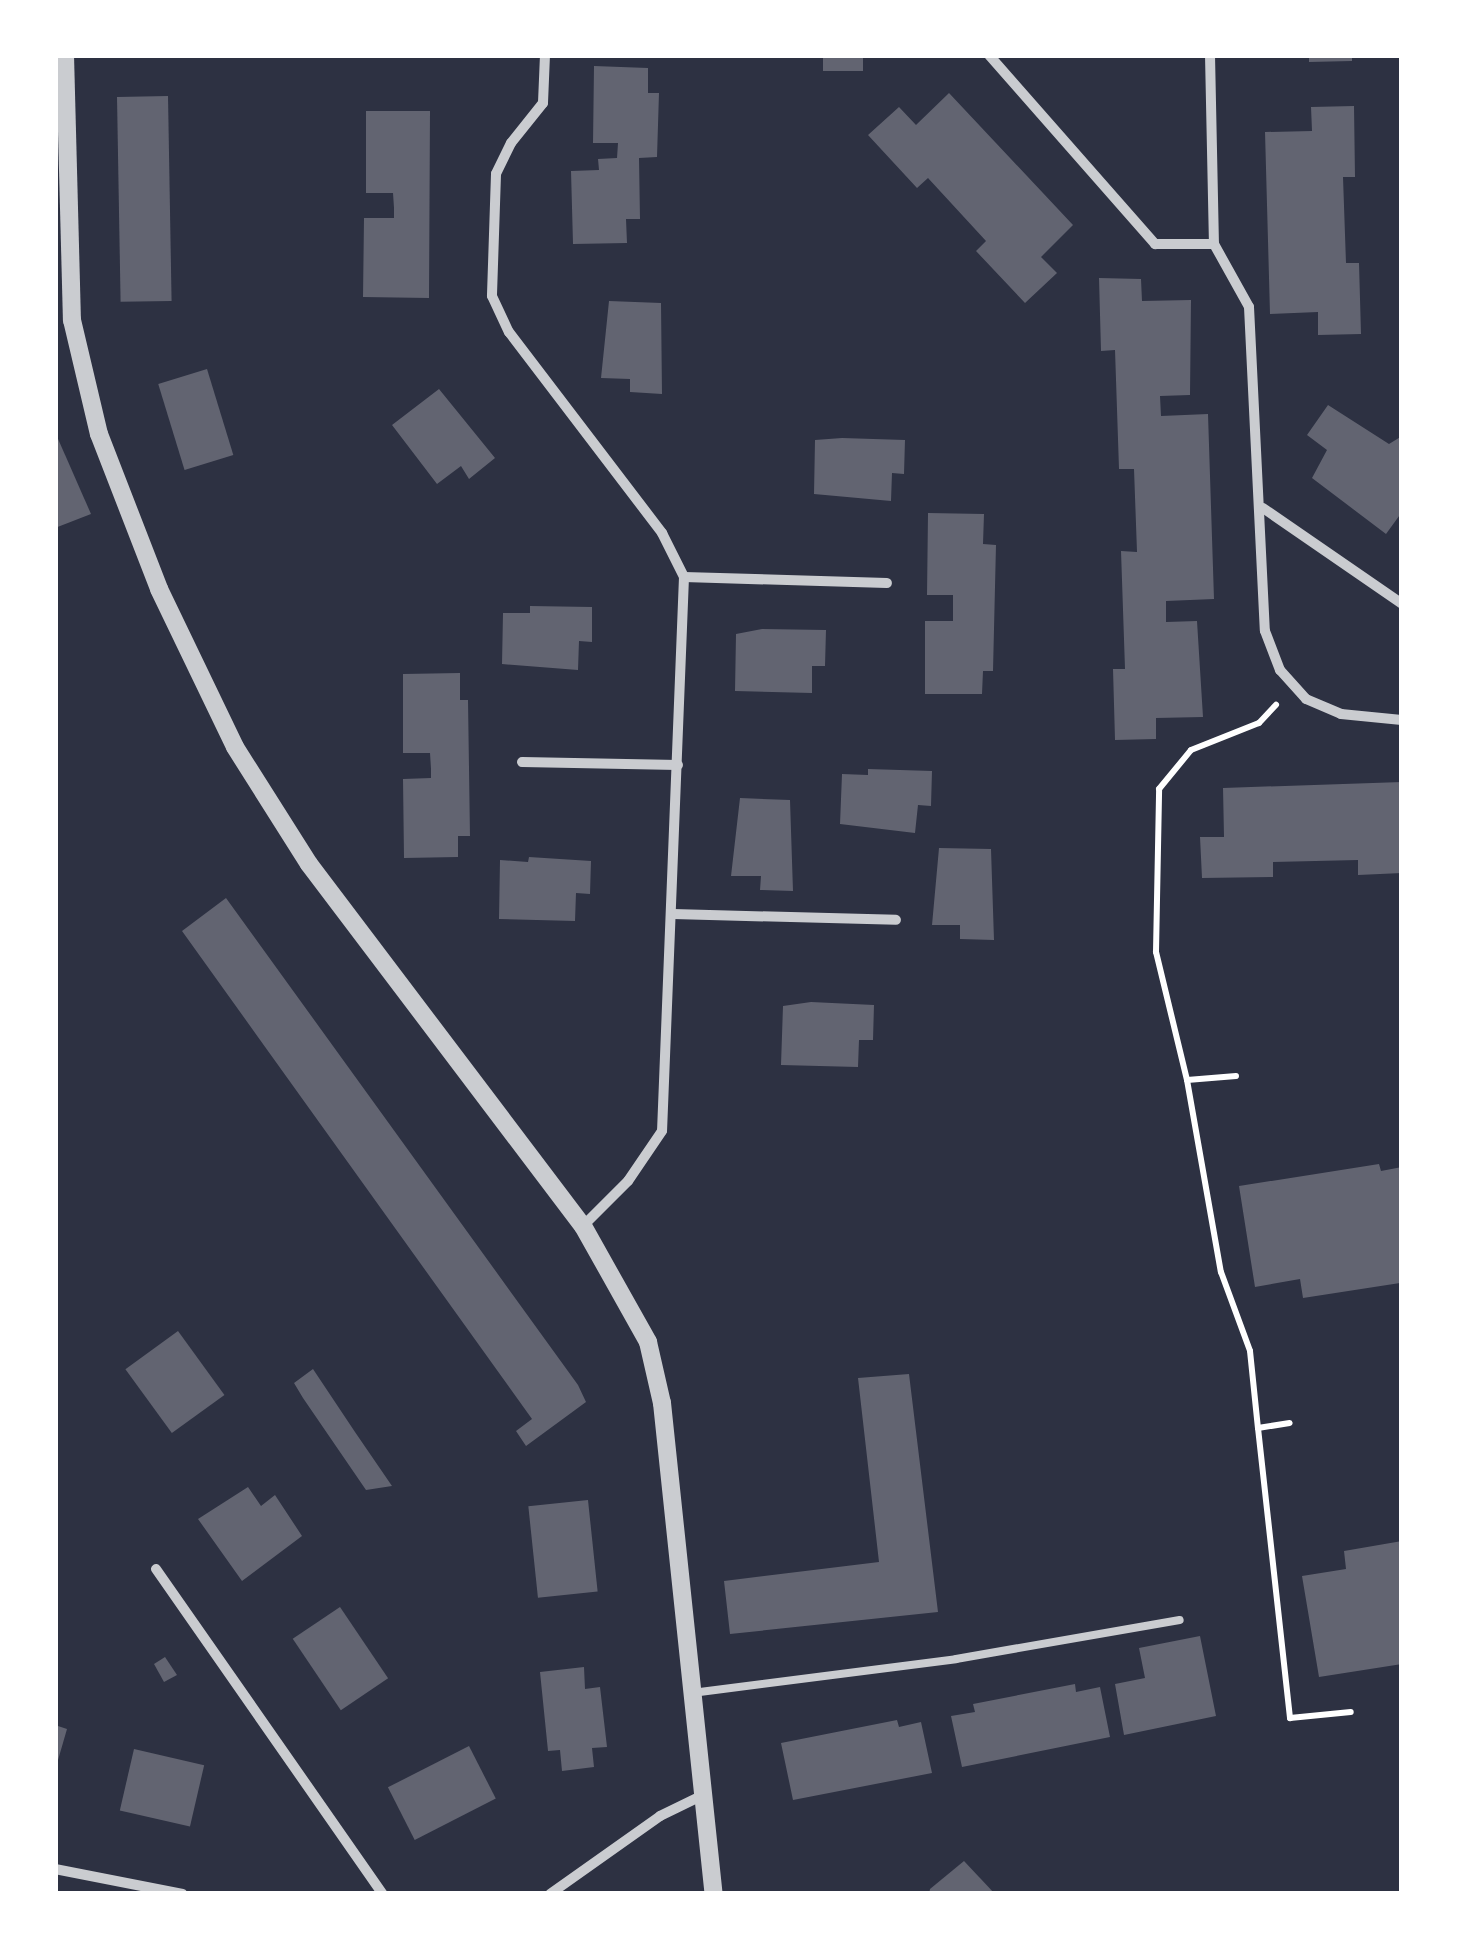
<!DOCTYPE html>
<html>
<head>
<meta charset="utf-8">
<style>
	body { margin:0 }
	#map { position:relative; width:1457px; height:1949px; overflow:hidden; background:#2d3142; font-family:Georgia,serif }
	div>[style] { position:absolute }
	.building>* { inset:0; background:#626471; transform-origin:0 0 }
	.path>* { height:6px; margin:-3px; padding:0 3px; transform-origin:3px; border-radius:3px; background:#fff }
	.service>* { height:8px; margin:-4px; padding:0 4px; transform-origin:4px; border-radius:4px; background:#caccd0 }
	.minor>* { height:10px; margin:-5px; padding:0 5px; transform-origin:5px; border-radius:5px; background:#caccd0 }
	.tertiary>* { height:18px; margin:-9px; padding:0 9px; transform-origin:9px; border-radius:9px; background:#caccd0 }
	span { translate:-50% -50%; white-space:nowrap; text-align:center; line-height:1.15; -webkit-text-stroke:8px #fff; paint-order:stroke }
	.frame { position:absolute; inset:0; border:58px solid #fff; pointer-events:none }
</style>
</head>
<body>
<div id="map">
	<div class="building">
		<i style="left:823px;top:55px;width:40px;height:16px"></i>
		<i style="clip-path:polygon(1309px 55px,1352px 55px,1352px 61px,1309px 62px)"></i>
		<i style="clip-path:polygon(594px 66px,648px 68px,648px 93px,659px 93px,657px 157px,639px 158px,640px 219px,626px 219px,627px 243px,573px 244px,571px 171px,599px 170px,598px 159px,617px 158px,618px 143px,593px 143px)"></i>
		<i style="clip-path:polygon(949px 93px,1073px 225px,1041px 257px,1057px 273px,1025px 303px,976px 251px,986px 241px,928px 178px,917px 188px,868px 135px,899px 107px,916px 125px)"></i>
		<i style="left:168px;top:96px;width:205px;height:51px;rotate:89deg"></i>
		<i style="clip-path:polygon(1354px 106px,1355px 177px,1343px 177px,1346px 263px,1359px 263px,1361px 334px,1318px 335px,1318px 312px,1270px 314px,1265px 132px,1312px 131px,1311px 107px)"></i>
		<i style="clip-path:polygon(366px 111px,430px 111px,429px 298px,363px 297px,364px 218px,394px 218px,394px 208px,393px 193px,366px 193px)"></i>
		<i style="clip-path:polygon(1099px 278px,1141px 279px,1142px 301px,1191px 300px,1190px 395px,1160px 396px,1161px 416px,1208px 414px,1214px 599px,1166px 601px,1166px 622px,1197px 621px,1203px 717px,1156px 718px,1156px 739px,1115px 740px,1113px 669px,1125px 669px,1121px 551px,1137px 552px,1134px 469px,1119px 469px,1115px 350px,1101px 351px)"></i>
		<i style="clip-path:polygon(609px 301px,661px 303px,662px 394px,630px 392px,630px 379px,601px 378px)"></i>
		<i style="left:207px;top:369px;width:90px;height:51px;rotate:73deg"></i>
		<i style="clip-path:polygon(439px 389px,495px 458px,469px 479px,461px 466px,437px 484px,392px 425px)"></i>
		<i style="clip-path:polygon(1328px 405px,1389px 444px,1402px 436px,1402px 512px,1386px 534px,1312px 478px,1327px 450px,1307px 435px)"></i>
		<i style="clip-path:polygon(55px 432px,91px 514px,55px 528px)"></i>
		<i style="clip-path:polygon(842px 438px,905px 440px,904px 474px,892px 473px,891px 501px,814px 494px,815px 440px)"></i>
		<i style="clip-path:polygon(928px 513px,984px 514px,983px 544px,996px 545px,993px 671px,983px 671px,982px 694px,925px 694px,925px 621px,953px 621px,953px 595px,927px 595px)"></i>
		<i style="clip-path:polygon(530px 606px,592px 607px,592px 642px,579px 641px,578px 670px,502px 664px,503px 613px,530px 613px)"></i>
		<i style="clip-path:polygon(762px 629px,826px 630px,825px 666px,812px 666px,812px 693px,735px 691px,736px 634px)"></i>
		<i style="clip-path:polygon(460px 673px,460px 700px,468px 700px,470px 836px,458px 836px,458px 857px,404px 858px,403px 779px,431px 778px,431px 769px,430px 753px,403px 753px,403px 674px)"></i>
		<i style="clip-path:polygon(868px 769px,932px 771px,931px 806px,918px 805px,915px 833px,840px 824px,842px 774px,868px 775px)"></i>
		<i style="clip-path:polygon(1402px 782px,1402px 873px,1358px 875px,1358px 860px,1273px 862px,1273px 877px,1202px 878px,1200px 837px,1224px 837px,1223px 788px)"></i>
		<i style="clip-path:polygon(740px 798px,790px 800px,793px 891px,760px 890px,761px 876px,731px 876px)"></i>
		<i style="clip-path:polygon(939px 848px,991px 849px,994px 940px,960px 939px,960px 925px,932px 925px)"></i>
		<i style="clip-path:polygon(529px 857px,591px 861px,590px 894px,576px 893px,575px 921px,499px 919px,500px 860px,528px 862px)"></i>
		<i style="clip-path:polygon(226px 898px,578px 1385px,586px 1402px,526px 1446px,516px 1431px,532px 1419px,182px 931px)"></i>
		<i style="clip-path:polygon(811px 1002px,874px 1005px,873px 1040px,859px 1040px,858px 1067px,781px 1065px,783px 1006px)"></i>
		<i style="clip-path:polygon(1379px 1164px,1381px 1171px,1402px 1167px,1400px 1283px,1303px 1298px,1300px 1279px,1255px 1287px,1239px 1186px)"></i>
		<i style="left:178px;top:1331px;width:79px;height:65px;rotate:54deg"></i>
		<i style="clip-path:polygon(313px 1369px,355px 1432px,392px 1486px,366px 1490px,303px 1398px,294px 1383px)"></i>
		<i style="clip-path:polygon(909px 1374px,938px 1612px,730px 1634px,724px 1581px,879px 1562px,858px 1378px)"></i>
		<i style="clip-path:polygon(248px 1487px,261px 1506px,275px 1495px,302px 1536px,242px 1581px,198px 1519px)"></i>
		<i style="left:588px;top:1500px;width:92px;height:60px;rotate:84deg"></i>
		<i style="clip-path:polygon(1402px 1541px,1402px 1664px,1319px 1677px,1302px 1576px,1346px 1569px,1344px 1551px)"></i>
		<i style="left:340px;top:1607px;width:86px;height:57px;rotate:56deg"></i>
		<i style="clip-path:polygon(1200px 1636px,1216px 1716px,1124px 1735px,1115px 1684px,1145px 1678px,1139px 1648px)"></i>
		<i style="clip-path:polygon(165px 1657px,177px 1675px,164px 1682px,154px 1664px)"></i>
		<i style="clip-path:polygon(584px 1667px,585px 1689px,600px 1687px,607px 1747px,592px 1748px,594px 1767px,562px 1771px,560px 1750px,548px 1751px,540px 1672px)"></i>
		<i style="clip-path:polygon(1075px 1684px,1076px 1692px,1100px 1687px,1110px 1737px,962px 1767px,951px 1716px,975px 1712px,973px 1704px)"></i>
		<i style="clip-path:polygon(897px 1720px,899px 1727px,921px 1722px,932px 1773px,793px 1800px,781px 1743px)"></i>
		<i style="clip-path:polygon(55px 1725px,67px 1729px,56px 1767px,55px 1767px)"></i>
		<i style="left:469px;top:1746px;width:59px;height:91px;rotate:63deg"></i>
		<i style="left:134px;top:1749px;width:72px;height:63px;rotate:13deg"></i>
		<i style="clip-path:polygon(964px 1861px,995px 1894px,929px 1894px,930px 1889px)"></i>
	</div>
	<div class="path">
		<i style="left:1236px;top:1076px;width:49px;rotate:175.3deg"></i>
		<i style="left:1187px;top:1080px;width:132px;rotate:-103.6deg"></i>
		<i style="left:1156px;top:952px;width:163px;rotate:-88.9deg"></i>
		<i style="left:1159px;top:789px;width:50px;rotate:-50.6deg"></i>
		<i style="left:1191px;top:750px;width:73px;rotate:-21.7deg"></i>
		<i style="left:1259px;top:723px;width:25px;rotate:-47deg"></i>
		<i style="left:1187px;top:1080px;width:195px;rotate:80deg"></i>
		<i style="left:1221px;top:1272px;width:84px;rotate:69.8deg"></i>
		<i style="left:1250px;top:1351px;width:77px;rotate:84.1deg"></i>
		<i style="left:1258px;top:1428px;width:32px;rotate:-9deg"></i>
		<i style="left:1258px;top:1428px;width:292px;rotate:83.7deg"></i>
		<i style="left:1290px;top:1718px;width:61px;rotate:-5.6deg"></i>
	</div>
	<div class="service">
		<i style="left:692px;top:1693px;width:266px;rotate:-7.3deg"></i>
		<i style="left:956px;top:1659px;width:227px;rotate:-9.9deg"></i>
	</div>
	<div class="minor">
		<i style="left:545px;top:55px;width:48px;rotate:92.4deg"></i>
		<i style="left:543px;top:103px;width:51px;rotate:128.7deg"></i>
		<i style="left:511px;top:143px;width:34px;rotate:116deg"></i>
		<i style="left:496px;top:174px;width:122px;rotate:91.9deg"></i>
		<i style="left:492px;top:296px;width:40px;rotate:65deg"></i>
		<i style="left:509px;top:332px;width:253px;rotate:52.7deg"></i>
		<i style="left:662px;top:533px;width:49px;rotate:63.4deg"></i>
		<i style="left:684px;top:577px;width:554px;rotate:92.27deg"></i>
		<i style="left:662px;top:1131px;width:60px;rotate:124.2deg"></i>
		<i style="left:628px;top:1181px;width:64px;rotate:135deg"></i>
		<i style="left:989px;top:55px;width:252px;rotate:48.7deg"></i>
		<i style="left:1155px;top:244px;width:59px"></i>
		<i style="left:1210px;top:55px;width:189px;rotate:88.8deg"></i>
		<i style="left:1214px;top:244px;width:72px;rotate:60.9deg"></i>
		<i style="left:1249px;top:307px;width:324px;rotate:87.2deg"></i>
		<i style="left:1265px;top:631px;width:42px;rotate:69deg"></i>
		<i style="left:1280px;top:670px;width:39px;rotate:48deg"></i>
		<i style="left:1306px;top:699px;width:38px;rotate:23deg"></i>
		<i style="left:1341px;top:714px;width:61px;rotate:5.6deg"></i>
		<i style="left:1263px;top:508px;width:169px;rotate:34.6deg"></i>
		<i style="left:684px;top:577px;width:203px;rotate:1.7deg"></i>
		<i style="left:522px;top:762px;width:156px;rotate:1.1deg"></i>
		<i style="left:673px;top:914px;width:223px;rotate:1.5deg"></i>
		<i style="left:156px;top:1569px;width:396px;rotate:55.1deg"></i>
		<i style="left:55px;top:1869px;width:130px;rotate:11.1deg"></i>
		<i style="left:550px;top:1894px;width:135px;rotate:-35.3deg"></i>
		<i style="left:660px;top:1816px;width:48px;rotate:-26deg"></i>
	</div>
	<div class="tertiary">
		<i style="left:65px;top:55px;width:265px;rotate:88.5deg"></i>
		<i style="left:72px;top:320px;width:117px;rotate:76.7deg"></i>
		<i style="left:99px;top:434px;width:166px;rotate:68.8deg"></i>
		<i style="left:159px;top:589px;width:175px;rotate:64.3deg"></i>
		<i style="left:235px;top:747px;width:138px;rotate:57.7deg"></i>
		<i style="left:309px;top:864px;width:454px;rotate:52.9deg"></i>
		<i style="left:583px;top:1226px;width:133px;rotate:60.7deg"></i>
		<i style="left:648px;top:1342px;width:63px;rotate:77.1deg"></i>
		<i style="left:662px;top:1403px;width:494px;rotate:84deg"></i>
	</div>
	<div class="frame"></div>
</div>
</body>
</html>
